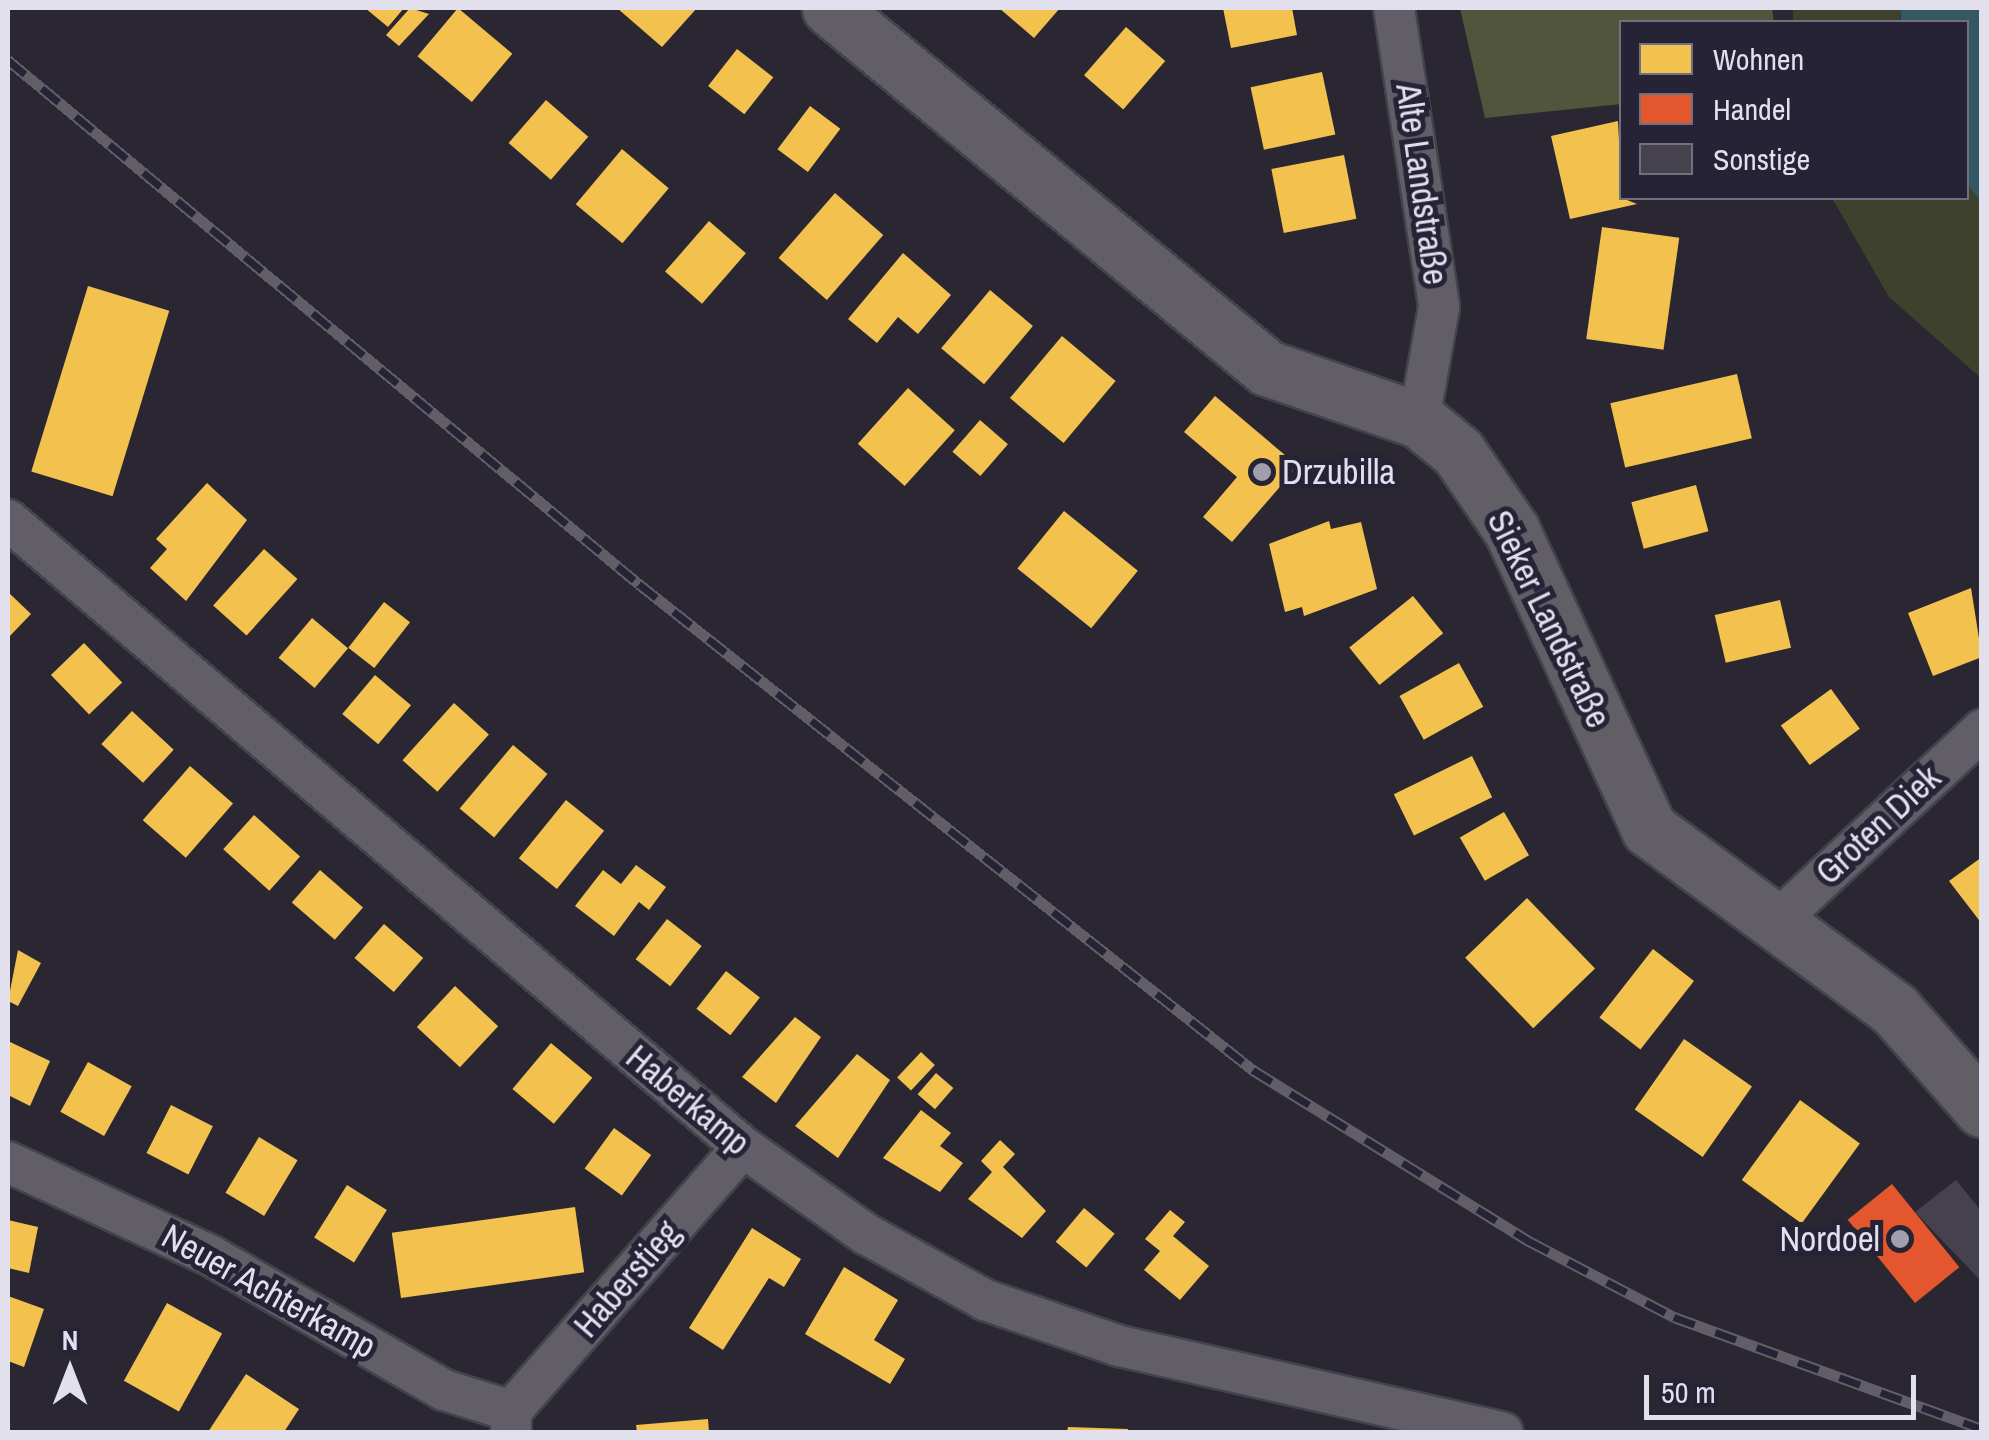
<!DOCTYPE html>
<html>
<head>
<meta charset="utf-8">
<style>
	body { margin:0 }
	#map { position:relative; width:1989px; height:1440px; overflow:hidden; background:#2a2732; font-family:"Archivo Narrow",sans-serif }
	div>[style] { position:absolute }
	.green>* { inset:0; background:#3e422d; transform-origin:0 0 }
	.forest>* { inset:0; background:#51553c }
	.water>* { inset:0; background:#355663 }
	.homes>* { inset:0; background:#f2c14e; transform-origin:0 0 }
	.shops>* { inset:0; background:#e4572e; transform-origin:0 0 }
	.building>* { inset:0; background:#45424d }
	.roads { filter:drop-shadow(2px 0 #44424b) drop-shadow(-2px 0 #44424b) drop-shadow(0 2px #44424b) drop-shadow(0 -2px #44424b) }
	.street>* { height:40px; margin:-20px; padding:0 20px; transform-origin:20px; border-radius:20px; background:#615e68 }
	.secondary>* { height:55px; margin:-27.5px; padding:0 27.5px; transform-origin:27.5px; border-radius:27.5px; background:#625e66 }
	.rail>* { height:11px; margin-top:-5.5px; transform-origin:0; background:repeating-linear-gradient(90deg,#272336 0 22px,#615e67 0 44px); box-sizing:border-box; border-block:2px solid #615e67 }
	.dots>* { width:28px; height:28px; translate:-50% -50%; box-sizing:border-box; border:5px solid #272336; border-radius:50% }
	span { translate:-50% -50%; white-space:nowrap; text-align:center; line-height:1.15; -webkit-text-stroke:10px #272336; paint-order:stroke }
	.street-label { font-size:35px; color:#e2e0ed }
	.poi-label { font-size:35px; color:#e2e0ed }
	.left { translate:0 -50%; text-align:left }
	.right { translate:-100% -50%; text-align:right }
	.frame { position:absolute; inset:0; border:10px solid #e2e0ed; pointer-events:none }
	.legend { position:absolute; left:1619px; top:20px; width:350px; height:180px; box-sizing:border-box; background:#272336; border:2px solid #726f7f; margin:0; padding:12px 18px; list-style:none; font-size:30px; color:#e2e0ed }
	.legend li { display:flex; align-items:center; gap:20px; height:50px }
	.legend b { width:50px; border:2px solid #726f7f }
	.north { position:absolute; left:20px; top:1320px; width:100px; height:100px; -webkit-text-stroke:8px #272336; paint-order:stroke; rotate:0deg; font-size:28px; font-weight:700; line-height:40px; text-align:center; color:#e2e0ed }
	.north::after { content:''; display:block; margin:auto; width:35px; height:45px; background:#e2e0ed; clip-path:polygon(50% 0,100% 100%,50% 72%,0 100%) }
	.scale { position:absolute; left:1644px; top:1375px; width:272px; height:45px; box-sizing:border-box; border:5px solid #e2e0ed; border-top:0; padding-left:12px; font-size:30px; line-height:35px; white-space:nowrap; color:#e2e0ed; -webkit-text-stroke:8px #272336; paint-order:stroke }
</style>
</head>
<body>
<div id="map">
	<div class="green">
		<i style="left:1793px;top:8px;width:107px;height:14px"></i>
		<i style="clip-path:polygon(1967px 184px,1981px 202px,1981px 378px,1889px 297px,1832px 198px,1966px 198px)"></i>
	</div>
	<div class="forest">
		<i style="clip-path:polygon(1460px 8px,1772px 8px,1774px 22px,1622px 22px,1621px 104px,1485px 118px)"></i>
	</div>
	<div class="water">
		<i style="clip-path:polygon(1900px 8px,1981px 8px,1981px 202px,1967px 184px,1966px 22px,1901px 22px)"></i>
	</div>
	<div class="homes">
		<i style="clip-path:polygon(365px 8px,404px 8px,388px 27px)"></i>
		<i style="clip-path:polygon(410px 8px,429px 14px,399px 46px,386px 35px)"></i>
		<i style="left:458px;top:8px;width:71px;height:63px;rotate:40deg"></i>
		<i style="clip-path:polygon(617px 8px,697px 8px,662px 47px)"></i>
		<i style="clip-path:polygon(999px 8px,1060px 8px,1034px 38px)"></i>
		<i style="clip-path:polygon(1223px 8px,1292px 8px,1297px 35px,1231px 48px)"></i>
		<i style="left:1126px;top:27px;width:52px;height:64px;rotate:41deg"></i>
		<i style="left:737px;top:49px;width:46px;height:47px;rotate:38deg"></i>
		<i style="left:1322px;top:72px;width:64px;height:73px;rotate:78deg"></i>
		<i style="left:546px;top:100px;width:56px;height:57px;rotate:41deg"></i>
		<i style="left:810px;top:106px;width:38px;height:54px;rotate:37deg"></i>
		<i style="clip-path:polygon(1618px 121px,1622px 198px,1637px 204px,1570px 219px,1551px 136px)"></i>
		<i style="left:622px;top:149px;width:61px;height:72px;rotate:40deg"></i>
		<i style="left:1344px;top:155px;width:65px;height:74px;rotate:79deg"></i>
		<i style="left:835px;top:193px;width:64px;height:86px;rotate:41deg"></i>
		<i style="left:709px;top:221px;width:49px;height:67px;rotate:41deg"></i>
		<i style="left:1602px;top:227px;width:78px;height:113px;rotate:8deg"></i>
		<i style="clip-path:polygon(903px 253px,951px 295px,918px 334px,898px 317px,877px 343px,848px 319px)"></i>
		<i style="left:88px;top:286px;width:85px;height:194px;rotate:17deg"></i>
		<i style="left:990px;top:290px;width:56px;height:76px;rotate:40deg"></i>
		<i style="left:1062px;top:336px;width:70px;height:81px;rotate:40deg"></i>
		<i style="left:1737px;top:374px;width:66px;height:130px;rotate:77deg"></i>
		<i style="left:908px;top:388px;width:63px;height:75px;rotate:42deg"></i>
		<i style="clip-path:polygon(1215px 396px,1298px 466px,1232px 542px,1203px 517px,1237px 477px,1184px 432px)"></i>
		<i style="left:980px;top:420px;width:37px;height:42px;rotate:41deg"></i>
		<i style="clip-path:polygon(207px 483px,247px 520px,186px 601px,150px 568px,167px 549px,156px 539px)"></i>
		<i style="left:1696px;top:485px;width:48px;height:67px;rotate:75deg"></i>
		<i style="left:1064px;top:511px;width:95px;height:74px;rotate:39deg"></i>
		<i style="clip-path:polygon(1329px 521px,1331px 529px,1361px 522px,1377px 589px,1304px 616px,1302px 607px,1285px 612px,1269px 544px)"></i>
		<i style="left:264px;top:549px;width:45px;height:76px;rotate:42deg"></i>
		<i style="clip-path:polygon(1971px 588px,1982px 657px,1933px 676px,1908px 613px)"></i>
		<i style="clip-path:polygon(8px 592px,31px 614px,8px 638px)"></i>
		<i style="left:1413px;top:596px;width:48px;height:82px;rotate:51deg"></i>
		<i style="left:1780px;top:600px;width:49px;height:67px;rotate:77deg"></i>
		<i style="left:384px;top:602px;width:33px;height:58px;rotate:38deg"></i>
		<i style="left:312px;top:618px;width:47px;height:52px;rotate:40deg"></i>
		<i style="left:84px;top:643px;width:55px;height:46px;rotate:46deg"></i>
		<i style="left:1459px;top:663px;width:50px;height:68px;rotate:61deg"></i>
		<i style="left:375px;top:675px;width:47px;height:51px;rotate:40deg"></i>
		<i style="left:1831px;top:689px;width:49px;height:62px;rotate:54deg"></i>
		<i style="left:454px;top:703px;width:47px;height:77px;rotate:42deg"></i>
		<i style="left:132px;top:711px;width:57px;height:45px;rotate:43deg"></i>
		<i style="left:513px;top:745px;width:45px;height:83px;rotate:40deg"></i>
		<i style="left:1472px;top:756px;width:46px;height:87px;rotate:64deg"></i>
		<i style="left:190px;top:766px;width:57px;height:72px;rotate:41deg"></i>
		<i style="left:566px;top:800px;width:49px;height:75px;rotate:39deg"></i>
		<i style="left:1504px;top:812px;width:50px;height:51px;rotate:60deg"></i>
		<i style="left:254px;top:815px;width:62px;height:46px;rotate:42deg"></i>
		<i style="clip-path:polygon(1982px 857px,1982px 924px,1949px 881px)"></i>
		<i style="clip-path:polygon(636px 865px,666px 887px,649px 910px,639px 902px,614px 936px,575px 906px,603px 870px,621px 884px)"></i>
		<i style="left:320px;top:870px;width:57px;height:43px;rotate:41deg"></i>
		<i style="left:1527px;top:898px;width:98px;height:86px;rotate:46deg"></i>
		<i style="left:667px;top:919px;width:44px;height:51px;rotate:38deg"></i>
		<i style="left:384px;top:924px;width:52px;height:45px;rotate:41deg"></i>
		<i style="left:1653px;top:949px;width:52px;height:87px;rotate:38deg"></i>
		<i style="clip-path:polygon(18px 950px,41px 963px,18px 1006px,8px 1001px)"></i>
		<i style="left:726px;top:971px;width:43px;height:48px;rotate:38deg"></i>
		<i style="left:455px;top:986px;width:59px;height:56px;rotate:43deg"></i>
		<i style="clip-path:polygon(795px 1017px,821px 1037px,776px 1103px,742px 1077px)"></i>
		<i style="left:1684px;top:1039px;width:83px;height:86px;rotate:35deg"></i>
		<i style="clip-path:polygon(8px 1041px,50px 1061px,30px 1106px,8px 1095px)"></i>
		<i style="left:551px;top:1043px;width:54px;height:60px;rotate:40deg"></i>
		<i style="left:921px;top:1052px;width:19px;height:35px;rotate:43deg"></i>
		<i style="clip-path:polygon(857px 1054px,890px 1080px,838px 1158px,795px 1126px)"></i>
		<i style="left:88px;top:1062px;width:50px;height:57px;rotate:29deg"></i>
		<i style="left:936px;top:1073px;width:23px;height:28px;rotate:41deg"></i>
		<i style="left:1800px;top:1100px;width:74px;height:99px;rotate:36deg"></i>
		<i style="left:171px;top:1105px;width:47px;height:54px;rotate:27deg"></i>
		<i style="clip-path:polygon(921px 1110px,951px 1133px,940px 1146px,963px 1163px,940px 1192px,883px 1158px)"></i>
		<i style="left:614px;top:1128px;width:46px;height:50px;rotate:36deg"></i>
		<i style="left:259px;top:1137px;width:45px;height:65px;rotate:31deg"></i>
		<i style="clip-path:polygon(1000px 1140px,1015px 1154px,1003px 1167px,1046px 1211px,1022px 1238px,968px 1199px,992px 1172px,981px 1161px)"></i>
		<i style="left:347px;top:1185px;width:47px;height:62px;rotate:32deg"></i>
		<i style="left:575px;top:1207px;width:66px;height:185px;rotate:82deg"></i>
		<i style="left:1084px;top:1208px;width:40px;height:44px;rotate:40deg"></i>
		<i style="clip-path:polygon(1170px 1210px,1185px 1222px,1173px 1236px,1209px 1266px,1180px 1300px,1144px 1270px,1160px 1251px,1145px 1239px)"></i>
		<i style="clip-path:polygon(8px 1220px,38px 1227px,29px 1273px,8px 1268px)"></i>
		<i style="clip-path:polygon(752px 1228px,801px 1259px,784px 1287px,769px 1278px,723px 1350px,689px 1328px)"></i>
		<i style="clip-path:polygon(844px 1267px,898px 1300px,874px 1340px,905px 1359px,890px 1384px,805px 1334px)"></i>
		<i style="clip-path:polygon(8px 1296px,44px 1309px,24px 1367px,8px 1361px)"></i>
		<i style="left:167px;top:1303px;width:63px;height:89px;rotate:29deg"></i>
		<i style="clip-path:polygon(246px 1374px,299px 1409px,284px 1432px,208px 1432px)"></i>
		<i style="clip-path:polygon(708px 1419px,709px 1432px,637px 1432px,636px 1425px)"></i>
		<i style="clip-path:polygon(1068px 1427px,1128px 1429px,1128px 1432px,1067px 1432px)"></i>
	</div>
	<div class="shops">
		<i style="left:1892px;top:1184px;width:107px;height:57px;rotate:51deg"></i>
	</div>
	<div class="building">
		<i style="clip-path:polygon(1956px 1180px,1982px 1212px,1982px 1282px,1915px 1212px)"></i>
	</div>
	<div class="roads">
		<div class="street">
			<i style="left:1394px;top:8px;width:302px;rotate:81.4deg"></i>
			<i style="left:1439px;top:307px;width:115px;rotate:100deg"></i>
			<i style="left:8px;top:520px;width:966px;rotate:40.47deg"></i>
			<i style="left:743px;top:1147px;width:151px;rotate:35.3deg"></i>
			<i style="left:866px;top:1234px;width:136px;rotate:29deg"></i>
			<i style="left:985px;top:1300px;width:142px;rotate:18.9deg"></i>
			<i style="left:1119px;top:1346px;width:393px;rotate:12.7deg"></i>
			<i style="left:1776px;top:922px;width:282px;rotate:-43deg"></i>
			<i style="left:8px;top:1162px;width:224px;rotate:24.8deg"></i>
			<i style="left:211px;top:1256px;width:269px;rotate:29.9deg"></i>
			<i style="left:444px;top:1390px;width:70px;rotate:17.4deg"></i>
			<i style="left:511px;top:1411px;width:21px;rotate:90deg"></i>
			<i style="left:511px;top:1411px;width:351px;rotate:-48.7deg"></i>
		</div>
		<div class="secondary">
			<i style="left:830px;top:8px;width:566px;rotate:39.48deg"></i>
			<i style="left:1267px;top:368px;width:161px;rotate:18.9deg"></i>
			<i style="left:1419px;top:420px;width:50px;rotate:39.4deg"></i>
			<i style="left:1458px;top:452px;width:96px;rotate:55.6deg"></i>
			<i style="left:1512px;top:531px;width:328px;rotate:65.3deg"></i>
			<i style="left:1649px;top:829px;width:305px;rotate:36.3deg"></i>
			<i style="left:1895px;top:1010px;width:132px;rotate:48.7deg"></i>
		</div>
	</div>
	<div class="rail">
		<i style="left:8px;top:60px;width:820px;rotate:39.71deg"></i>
		<i style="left:639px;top:584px;width:783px;rotate:38.36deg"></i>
		<i style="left:1253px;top:1070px;width:325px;rotate:31.8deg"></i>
		<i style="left:1529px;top:1241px;width:164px;rotate:27.7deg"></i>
		<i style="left:1674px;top:1317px;width:328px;rotate:20deg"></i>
	</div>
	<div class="dots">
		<i style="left:1262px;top:472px;background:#a29fac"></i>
		<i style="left:1900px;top:1239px;background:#a29fac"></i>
	</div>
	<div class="street-label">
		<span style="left:1422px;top:184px;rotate:82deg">Alte Landstraße</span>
		<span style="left:1549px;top:619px;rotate:64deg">Sieker Landstraße</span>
		<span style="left:1878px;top:825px;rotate:-43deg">Groten Diek</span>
		<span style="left:688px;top:1100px;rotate:40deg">Haberkamp</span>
		<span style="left:627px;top:1279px;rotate:-49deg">Haberstieg</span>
		<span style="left:269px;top:1291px;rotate:29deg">Neuer Achterkamp</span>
	</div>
	<div class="poi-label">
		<span class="left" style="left:1282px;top:472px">Drzubilla</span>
		<span class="right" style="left:1880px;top:1239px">Nordoel</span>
	</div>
	<div class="frame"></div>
	<ul class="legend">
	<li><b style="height:28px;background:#f2c14e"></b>Wohnen</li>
	<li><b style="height:28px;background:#e4572e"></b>Handel</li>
	<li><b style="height:28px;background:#45424d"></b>Sonstige</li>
	</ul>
	<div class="north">N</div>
	<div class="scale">50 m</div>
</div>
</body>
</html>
